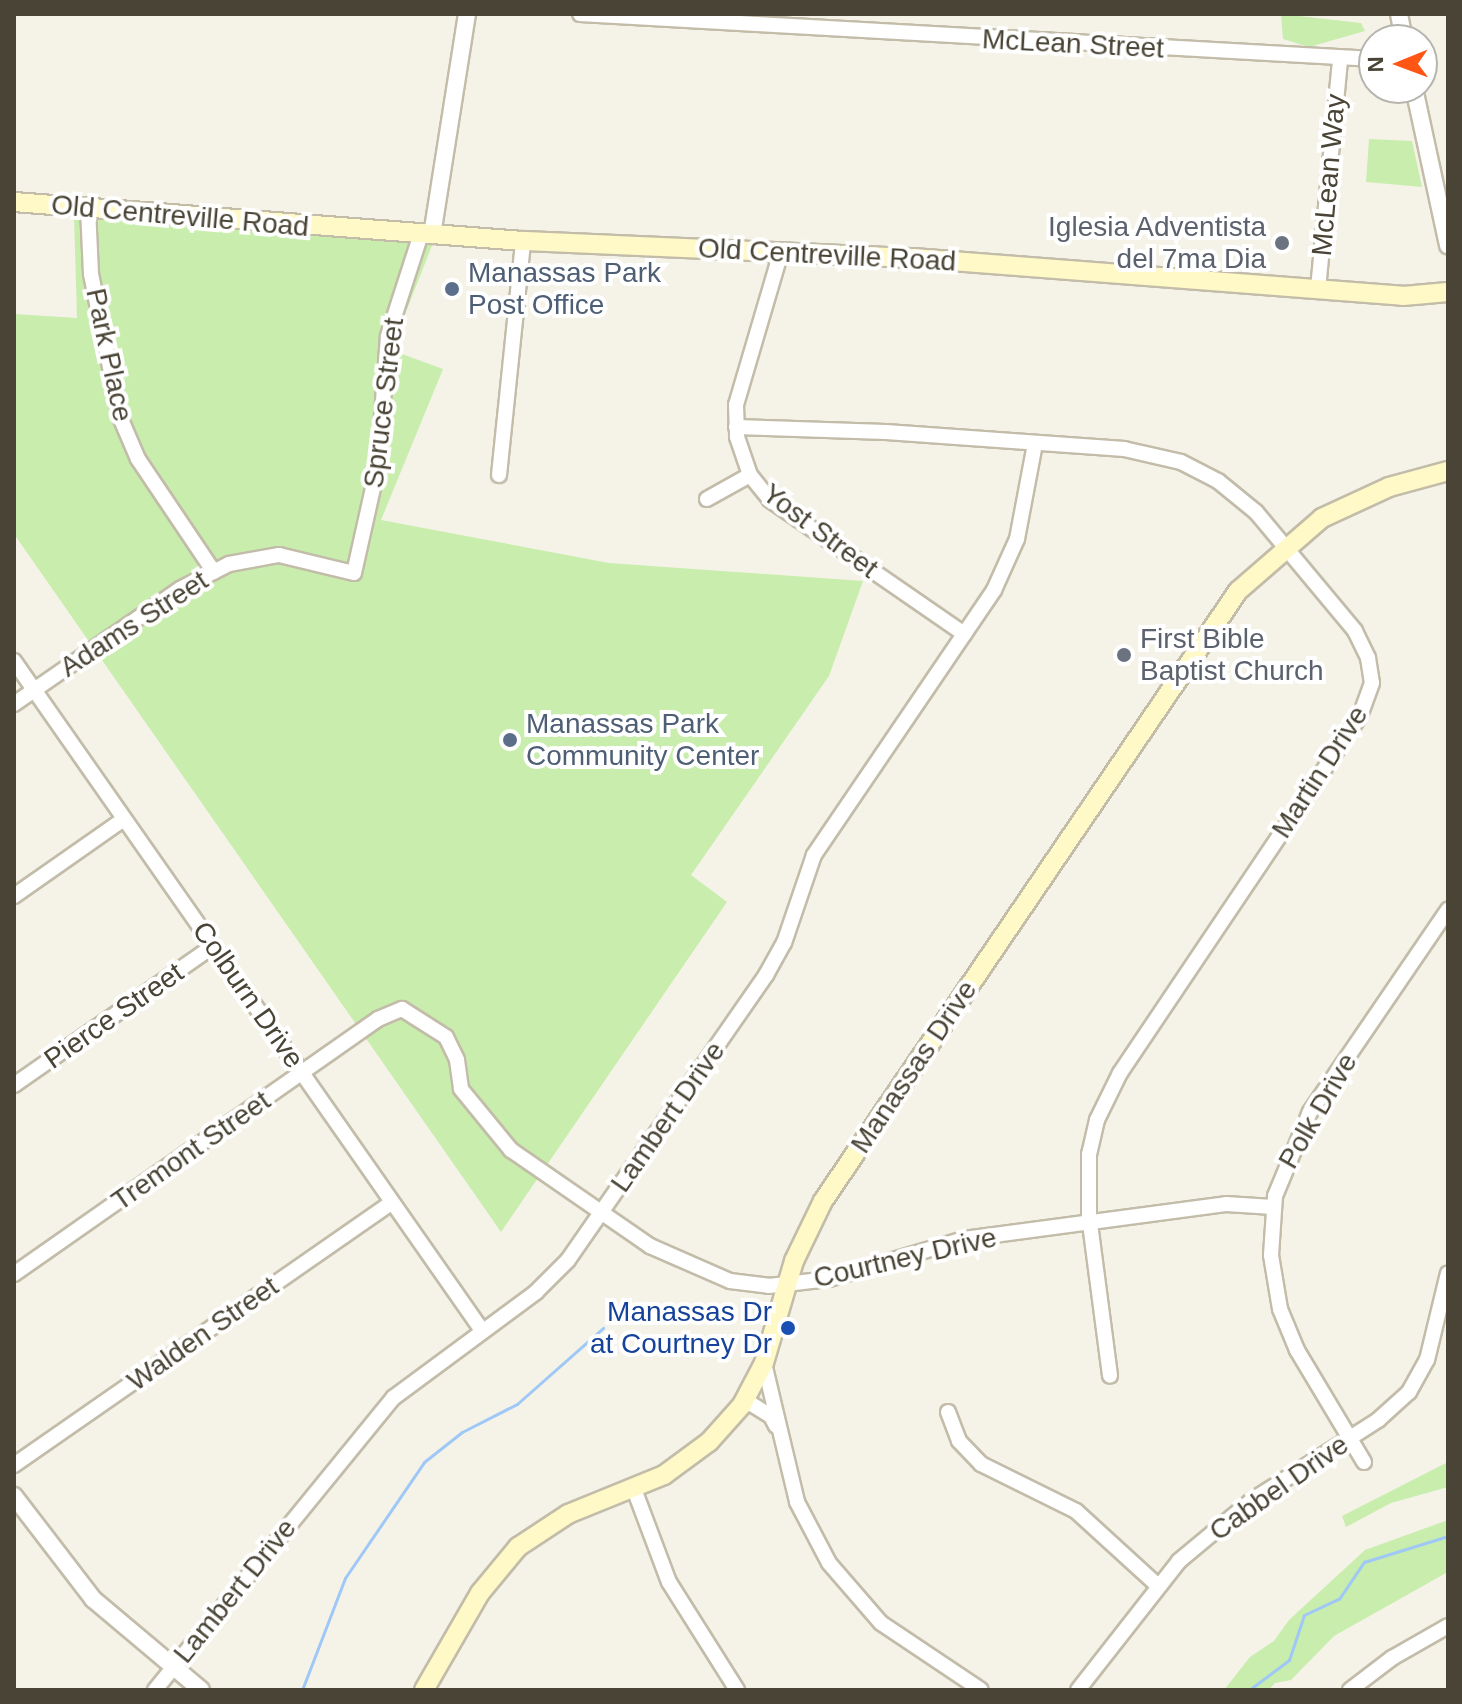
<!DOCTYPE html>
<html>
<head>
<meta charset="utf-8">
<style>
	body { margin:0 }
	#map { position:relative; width:1462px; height:1704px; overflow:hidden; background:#f5f3e8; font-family:Helvetica,sans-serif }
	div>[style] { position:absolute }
	.green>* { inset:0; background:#c8edad }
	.stream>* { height:3px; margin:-1.5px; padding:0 1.5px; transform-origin:1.5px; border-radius:1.5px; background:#9fc8f7 }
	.roads { filter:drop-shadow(2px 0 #c2bca9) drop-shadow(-2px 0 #c2bca9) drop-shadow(0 2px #c2bca9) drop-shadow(0 -2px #c2bca9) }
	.minor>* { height:14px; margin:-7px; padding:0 7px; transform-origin:7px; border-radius:7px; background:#fff }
	.tertiary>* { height:16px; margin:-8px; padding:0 8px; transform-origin:8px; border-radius:8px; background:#fff }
	.secondary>* { height:18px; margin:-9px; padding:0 9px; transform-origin:9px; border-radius:9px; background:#fff9c8 }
	.dots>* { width:22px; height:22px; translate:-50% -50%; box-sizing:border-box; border:4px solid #fff; border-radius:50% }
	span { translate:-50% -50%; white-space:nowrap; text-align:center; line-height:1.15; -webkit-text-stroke:8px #fff; paint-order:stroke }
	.street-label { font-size:28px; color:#494435 }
	.worship-label { font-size:28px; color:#5b616d }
	.right { translate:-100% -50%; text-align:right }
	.left { translate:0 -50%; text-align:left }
	.service-label { font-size:28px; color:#4e5e75 }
	.transit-label { font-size:28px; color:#164399 }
	.frame { position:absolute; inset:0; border:16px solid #494435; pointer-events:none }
	.north { position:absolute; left:1358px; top:24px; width:80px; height:80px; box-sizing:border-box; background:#fff; border:2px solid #b6b4ae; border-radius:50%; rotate:269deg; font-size:22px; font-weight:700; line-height:32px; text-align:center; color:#494435 }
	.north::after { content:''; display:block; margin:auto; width:28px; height:36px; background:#ff5515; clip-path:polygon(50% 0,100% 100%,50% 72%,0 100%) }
</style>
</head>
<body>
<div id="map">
	<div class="green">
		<i style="clip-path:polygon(1281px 14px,1361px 23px,1365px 31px,1309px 47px,1283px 39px)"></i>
		<i style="clip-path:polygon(1369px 139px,1412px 141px,1422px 187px,1366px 182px)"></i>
		<i style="clip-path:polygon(74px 215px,433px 243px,391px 350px,443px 369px,381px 520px,609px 563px,863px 581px,829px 676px,691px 875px,727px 902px,501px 1232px,14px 534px,14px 314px,77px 318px)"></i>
		<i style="clip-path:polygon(1448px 1462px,1448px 1487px,1391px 1503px,1346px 1527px,1342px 1516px)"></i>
		<i style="clip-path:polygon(1448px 1520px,1446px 1573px,1334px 1636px,1291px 1680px,1275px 1683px,1269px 1690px,1224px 1690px,1250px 1657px,1274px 1641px,1289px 1620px,1365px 1550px)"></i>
	</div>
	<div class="stream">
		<i style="left:302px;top:1690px;width:120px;rotate:-69deg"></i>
		<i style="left:345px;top:1578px;width:140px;rotate:-55.7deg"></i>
		<i style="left:424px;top:1462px;width:48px;rotate:-38.3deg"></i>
		<i style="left:462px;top:1432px;width:62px;rotate:-27deg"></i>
		<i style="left:517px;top:1404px;width:115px;rotate:-41.5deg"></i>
		<i style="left:1249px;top:1690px;width:50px;rotate:-36.9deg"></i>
		<i style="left:1289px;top:1660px;width:47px;rotate:-71.6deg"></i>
		<i style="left:1304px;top:1615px;width:38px;rotate:-25deg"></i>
		<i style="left:1339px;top:1599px;width:45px;rotate:-56deg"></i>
		<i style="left:1364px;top:1562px;width:88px;rotate:-17.2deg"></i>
	</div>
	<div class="roads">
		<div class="minor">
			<i style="left:580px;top:14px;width:795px;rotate:3.24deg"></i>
			<i style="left:88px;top:208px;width:66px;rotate:87.4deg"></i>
			<i style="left:91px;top:274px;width:146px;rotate:78.5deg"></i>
			<i style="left:120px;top:417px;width:46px;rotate:66.8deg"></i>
			<i style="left:138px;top:459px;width:136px;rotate:56.1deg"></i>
			<i style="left:781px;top:252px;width:159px;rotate:106.4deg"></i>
			<i style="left:736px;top:405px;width:32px;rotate:88deg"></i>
			<i style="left:737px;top:437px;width:40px;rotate:71.1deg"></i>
			<i style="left:750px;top:475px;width:32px;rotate:51deg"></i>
			<i style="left:770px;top:500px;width:236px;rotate:34.6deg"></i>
			<i style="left:1318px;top:289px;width:230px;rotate:-84.5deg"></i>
			<i style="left:736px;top:427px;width:150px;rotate:1.9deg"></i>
			<i style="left:886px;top:432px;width:239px;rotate:4.1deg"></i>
			<i style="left:1124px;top:449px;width:58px;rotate:12.8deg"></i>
			<i style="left:1181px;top:462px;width:42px;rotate:27.2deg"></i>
			<i style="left:1218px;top:481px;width:49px;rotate:39.2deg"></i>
			<i style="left:1256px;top:512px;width:155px;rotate:50.2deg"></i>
			<i style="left:1355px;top:631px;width:30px;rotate:64deg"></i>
			<i style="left:1368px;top:658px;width:25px;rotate:81deg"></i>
			<i style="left:1372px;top:683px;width:35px;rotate:110deg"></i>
			<i style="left:1360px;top:716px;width:430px;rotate:123.9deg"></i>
			<i style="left:1120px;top:1073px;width:52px;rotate:116.1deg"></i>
			<i style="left:1097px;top:1120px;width:35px;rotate:103deg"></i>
			<i style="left:1089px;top:1154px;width:62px;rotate:90deg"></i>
			<i style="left:1089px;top:1216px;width:161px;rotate:82.5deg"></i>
			<i style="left:499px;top:475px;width:235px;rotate:-84.1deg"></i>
			<i style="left:707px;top:499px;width:49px;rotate:-29.2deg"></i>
			<i style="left:14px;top:661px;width:815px;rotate:55.04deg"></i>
			<i style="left:14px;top:704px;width:202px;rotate:-34.7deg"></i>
			<i style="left:180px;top:589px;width:55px;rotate:-27deg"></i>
			<i style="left:229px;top:564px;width:51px;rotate:-10.2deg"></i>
			<i style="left:279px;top:555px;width:77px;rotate:13.5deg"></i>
			<i style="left:354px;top:573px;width:110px;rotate:-77.4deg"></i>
			<i style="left:378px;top:466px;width:130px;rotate:-85.6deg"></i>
			<i style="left:388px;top:336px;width:107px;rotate:-72.1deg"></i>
			<i style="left:14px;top:896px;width:134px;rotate:-35deg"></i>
			<i style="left:14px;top:1085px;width:243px;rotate:-34.9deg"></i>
			<i style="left:14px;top:1274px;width:444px;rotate:-35deg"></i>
			<i style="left:378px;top:1019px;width:26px;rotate:-23deg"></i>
			<i style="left:402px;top:1009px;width:52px;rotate:32.5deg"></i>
			<i style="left:446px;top:1037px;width:25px;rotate:64deg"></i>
			<i style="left:457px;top:1060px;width:29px;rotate:82deg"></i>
			<i style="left:461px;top:1089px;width:79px;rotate:50.7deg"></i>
			<i style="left:511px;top:1150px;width:169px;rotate:34.6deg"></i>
			<i style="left:650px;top:1246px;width:87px;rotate:23.6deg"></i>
			<i style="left:730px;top:1281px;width:39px;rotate:7deg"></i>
			<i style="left:769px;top:1286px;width:60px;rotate:-6.7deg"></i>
			<i style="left:829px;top:1279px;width:141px;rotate:-16.5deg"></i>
			<i style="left:964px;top:1239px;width:264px;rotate:-7.6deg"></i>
			<i style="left:1226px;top:1204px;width:47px;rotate:3.7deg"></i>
			<i style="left:764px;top:1363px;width:143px;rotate:76.6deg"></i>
			<i style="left:797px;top:1502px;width:69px;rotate:62.3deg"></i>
			<i style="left:829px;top:1563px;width:79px;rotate:49.1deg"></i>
			<i style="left:881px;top:1623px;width:120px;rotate:33.8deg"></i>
			<i style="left:745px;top:1400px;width:31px;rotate:32deg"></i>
			<i style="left:771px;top:1416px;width:11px;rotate:63deg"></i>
			<i style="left:948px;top:1412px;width:31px;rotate:69deg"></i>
			<i style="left:959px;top:1441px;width:32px;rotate:46deg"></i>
			<i style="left:981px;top:1464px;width:106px;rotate:26.3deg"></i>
			<i style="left:1076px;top:1511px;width:110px;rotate:42.4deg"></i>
			<i style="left:1364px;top:1462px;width:131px;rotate:-120.9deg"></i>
			<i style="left:1297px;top:1350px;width:44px;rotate:-112.5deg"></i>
			<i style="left:1280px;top:1309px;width:55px;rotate:-99.5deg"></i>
			<i style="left:1271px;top:1255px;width:59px;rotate:-86.1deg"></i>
			<i style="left:1275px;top:1196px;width:91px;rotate:-67.4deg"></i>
			<i style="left:1310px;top:1112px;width:245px;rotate:-55.7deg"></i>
			<i style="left:14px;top:1465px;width:460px;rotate:-34.8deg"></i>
			<i style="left:634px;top:1489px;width:99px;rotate:69.4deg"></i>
			<i style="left:669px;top:1582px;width:128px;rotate:57.8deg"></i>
			<i style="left:155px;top:1690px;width:377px;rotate:-50.8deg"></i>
			<i style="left:393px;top:1398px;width:178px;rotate:-36.5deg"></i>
			<i style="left:536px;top:1292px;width:45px;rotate:-45deg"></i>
			<i style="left:568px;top:1260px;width:347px;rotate:-55.2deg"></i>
			<i style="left:766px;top:975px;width:37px;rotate:-61deg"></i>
			<i style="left:784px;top:943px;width:93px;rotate:-71.2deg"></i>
			<i style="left:814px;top:855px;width:320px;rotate:-55.8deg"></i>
			<i style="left:994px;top:590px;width:56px;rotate:-65.7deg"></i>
			<i style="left:1017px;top:539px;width:97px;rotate:-79.3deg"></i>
			<i style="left:1078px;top:1690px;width:164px;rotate:-51.9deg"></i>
			<i style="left:1179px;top:1561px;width:94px;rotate:-39.8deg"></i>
			<i style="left:1251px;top:1501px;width:151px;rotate:-32.5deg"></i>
			<i style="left:1378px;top:1420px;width:42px;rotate:-42.1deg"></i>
			<i style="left:1409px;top:1392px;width:37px;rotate:-61deg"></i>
			<i style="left:1427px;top:1360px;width:89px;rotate:-76.4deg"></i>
			<i style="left:1350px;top:1690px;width:53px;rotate:-37.3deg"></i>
			<i style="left:1392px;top:1658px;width:64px;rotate:-29.7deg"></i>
		</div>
		<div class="tertiary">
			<i style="left:1399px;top:14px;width:26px;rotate:79deg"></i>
			<i style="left:1414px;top:88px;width:161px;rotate:77.8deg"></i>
			<i style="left:432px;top:235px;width:224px;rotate:-81deg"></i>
			<i style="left:14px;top:1496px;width:130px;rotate:52.5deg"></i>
			<i style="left:93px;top:1599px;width:141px;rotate:40.1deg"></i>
		</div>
		<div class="secondary">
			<i style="left:14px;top:202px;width:510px;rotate:4.38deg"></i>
			<i style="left:523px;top:241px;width:390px;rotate:2.5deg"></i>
			<i style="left:913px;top:258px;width:491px;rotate:4.4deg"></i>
			<i style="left:1403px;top:296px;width:45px;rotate:-5.1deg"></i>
			<i style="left:424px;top:1690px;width:112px;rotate:-60deg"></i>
			<i style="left:480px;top:1593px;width:60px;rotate:-50.4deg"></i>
			<i style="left:518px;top:1547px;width:60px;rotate:-33.4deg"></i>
			<i style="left:568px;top:1514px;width:104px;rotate:-22.1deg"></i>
			<i style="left:664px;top:1475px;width:56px;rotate:-36.3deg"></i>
			<i style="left:709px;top:1442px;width:50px;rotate:-48.3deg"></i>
			<i style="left:742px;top:1405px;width:47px;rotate:-62.4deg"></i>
			<i style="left:764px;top:1363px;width:106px;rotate:-73.6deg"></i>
			<i style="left:794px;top:1261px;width:67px;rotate:-64.2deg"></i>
			<i style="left:823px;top:1201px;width:738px;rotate:-55.77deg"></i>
			<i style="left:1238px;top:591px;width:111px;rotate:-41deg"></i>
			<i style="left:1322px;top:518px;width:74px;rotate:-24.8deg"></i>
			<i style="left:1389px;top:487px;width:61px;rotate:-15.2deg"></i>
		</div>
	</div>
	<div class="dots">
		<i style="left:1282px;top:243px;background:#6b7280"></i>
		<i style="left:452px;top:289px;background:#5c6f8a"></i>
		<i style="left:1124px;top:655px;background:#6b7280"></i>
		<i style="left:510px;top:740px;background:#5c6f8a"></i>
		<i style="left:788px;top:1328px;background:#1a4fb4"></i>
	</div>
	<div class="street-label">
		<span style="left:1073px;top:44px;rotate:3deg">McLean Street</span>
		<span style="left:1329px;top:175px;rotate:-85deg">McLean Way</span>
		<span style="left:180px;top:216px;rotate:5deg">Old Centreville Road</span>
		<span style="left:827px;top:255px;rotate:3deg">Old Centreville Road</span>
		<span style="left:109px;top:355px;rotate:78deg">Park Place</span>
		<span style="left:384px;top:403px;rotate:-83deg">Spruce Street</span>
		<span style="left:820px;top:531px;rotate:37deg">Yost Street</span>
		<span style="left:134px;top:624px;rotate:-33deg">Adams Street</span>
		<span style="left:1320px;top:772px;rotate:-57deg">Martin Drive</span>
		<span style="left:248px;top:995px;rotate:55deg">Colburn Drive</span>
		<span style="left:114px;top:1016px;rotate:-35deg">Pierce Street</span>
		<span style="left:914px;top:1067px;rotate:-56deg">Manassas Drive</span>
		<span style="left:1318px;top:1111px;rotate:-60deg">Polk Drive</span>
		<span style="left:668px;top:1117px;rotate:-55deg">Lambert Drive</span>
		<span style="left:191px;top:1151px;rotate:-35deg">Tremont Street</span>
		<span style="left:905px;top:1258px;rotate:-13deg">Courtney Drive</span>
		<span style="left:203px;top:1334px;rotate:-35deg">Walden Street</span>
		<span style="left:1279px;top:1488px;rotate:-35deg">Cabbel Drive</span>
		<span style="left:235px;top:1591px;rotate:-51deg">Lambert Drive</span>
	</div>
	<div class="worship-label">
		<span class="right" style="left:1266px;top:243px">Iglesia Adventista<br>del 7ma Dia</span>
		<span class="left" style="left:1140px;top:655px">First Bible<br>Baptist Church</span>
	</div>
	<div class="service-label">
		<span class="left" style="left:468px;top:289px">Manassas Park<br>Post Office</span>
		<span class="left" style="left:526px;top:740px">Manassas Park<br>Community Center</span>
	</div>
	<div class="transit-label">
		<span class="right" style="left:772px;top:1328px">Manassas Dr<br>at Courtney Dr</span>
	</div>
	<div class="frame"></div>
	<div class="north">N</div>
</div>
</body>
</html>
